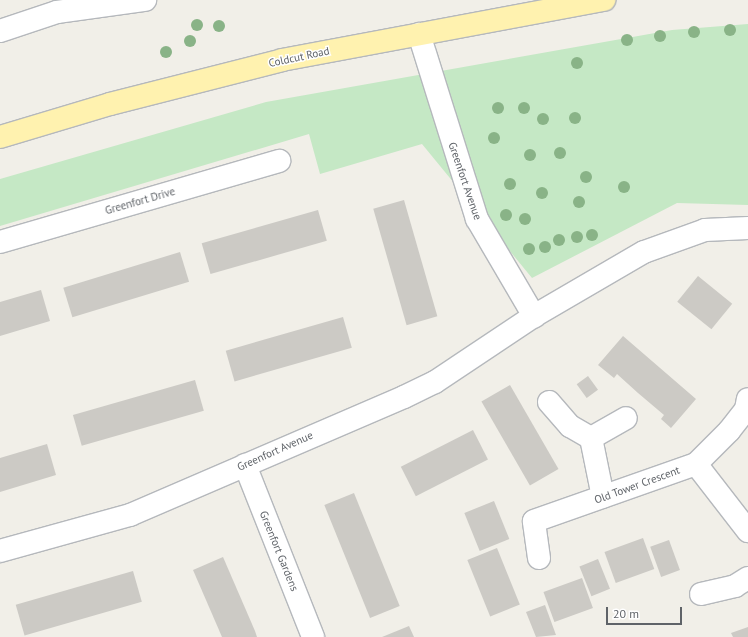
<!DOCTYPE html>
<html>
<head>
<meta charset="utf-8">
<style>
	body { margin:0 }
	#map { position:relative; width:748px; height:637px; overflow:hidden; background:#f1efe8; font-family:"PT Sans",sans-serif }
	div>[style] { position:absolute }
	.green>* { inset:0; background:#c5e8c5 }
	.building>* { inset:0; background:#cccac5; transform-origin:0 0 }
	.roads { filter:drop-shadow(1px 0 #b5b8bc) drop-shadow(-1px 0 #b5b8bc) drop-shadow(0 1px #b5b8bc) drop-shadow(0 -1px #b5b8bc) }
	.minor>* { height:22px; margin:-11px; padding:0 11px; transform-origin:11px; border-radius:11px; background:#fff }
	.major>* { height:22px; margin:-11px; padding:0 11px; transform-origin:11px; border-radius:11px; background:#fff2af }
	.trees>* { width:12px; height:12px; margin:-6px; border-radius:50%; background:#89b387 }
	span { translate:-50% -50%; white-space:nowrap; text-align:center; line-height:1.15; -webkit-text-stroke:3px #fff; paint-order:stroke }
	.street-label { font-size:11px; color:#5f6368 }
	.scale { position:absolute; left:606px; top:607px; width:76px; height:18px; box-sizing:border-box; border:2px solid #5f6368; border-top:0; padding-left:5px; font-size:12px; line-height:14px; white-space:nowrap; color:#5f6368; -webkit-text-stroke:3px #fff; paint-order:stroke }
</style>
</head>
<body>
<div id="map">
	<div class="green">
		<i style="clip-path:polygon(748px 24px,748px 205px,677px 203px,532px 278px,422px 144px,320px 174px,309px 134px,0 226px,0 179px,266px 102px,672px 30px)"></i>
	</div>
	<div class="building">
		<i style="left:404px;top:200px;width:121px;height:32px;rotate:74deg"></i>
		<i style="left:318px;top:210px;width:32px;height:121px;rotate:74deg"></i>
		<i style="left:180px;top:252px;width:31px;height:122px;rotate:73deg"></i>
		<i style="left:698px;top:276px;width:44px;height:33px;rotate:39deg"></i>
		<i style="clip-path:polygon(41px 290px,50px 321px,0 336px,0 302px)"></i>
		<i style="left:343px;top:317px;width:32px;height:122px;rotate:74deg"></i>
		<i style="clip-path:polygon(623px 336px,696px 399px,671px 428px,661px 419px,664px 415px,638px 393px,617px 374px,614px 378px,598px 365px)"></i>
		<i style="left:588px;top:376px;width:17px;height:14px;rotate:54deg"></i>
		<i style="left:195px;top:380px;width:32px;height:127px;rotate:74deg"></i>
		<i style="left:510px;top:385px;width:97px;height:33px;rotate:60deg"></i>
		<i style="left:473px;top:430px;width:33px;height:81px;rotate:63deg"></i>
		<i style="clip-path:polygon(47px 444px,56px 475px,0 492px,0 458px)"></i>
		<i style="left:354px;top:493px;width:122px;height:32px;rotate:68deg"></i>
		<i style="left:494px;top:501px;width:41px;height:32px;rotate:68deg"></i>
		<i style="left:643px;top:538px;width:33px;height:41px;rotate:70deg"></i>
		<i style="left:669px;top:540px;width:32px;height:20px;rotate:70deg"></i>
		<i style="left:497px;top:548px;width:61px;height:32px;rotate:68deg"></i>
		<i style="clip-path:polygon(223px 557px,255px 631px,257px 637px,222px 637px,193px 570px)"></i>
		<i style="left:598px;top:559px;width:32px;height:20px;rotate:68deg"></i>
		<i style="left:133px;top:571px;width:32px;height:122px;rotate:74deg"></i>
		<i style="left:582px;top:578px;width:32px;height:41px;rotate:70deg"></i>
		<i style="clip-path:polygon(545px 605px,556px 635px,536px 637px,526px 612px)"></i>
		<i style="clip-path:polygon(409px 626px,414px 637px,382px 637px)"></i>
		<i style="clip-path:polygon(748px 627px,748px 637px,733px 637px,731px 633px)"></i>
	</div>
	<div class="roads">
		<div class="minor">
			<i style="left:0;top:31px;width:60px;rotate:-18.4deg"></i>
			<i style="left:57px;top:12px;width:89px;rotate:-7.8deg"></i>
			<i style="left:419px;top:34px;width:194px;rotate:72.6deg"></i>
			<i style="left:477px;top:219px;width:113px;rotate:59.6deg"></i>
			<i style="left:0;top:242px;width:291px;rotate:-16.2deg"></i>
			<i style="left:549px;top:402px;width:32px;rotate:49deg"></i>
			<i style="left:570px;top:426px;width:24px;rotate:30deg"></i>
			<i style="left:591px;top:438px;width:40px;rotate:-29.7deg"></i>
			<i style="left:591px;top:438px;width:60px;rotate:78.5deg"></i>
			<i style="left:696px;top:464px;width:85px;rotate:52.2deg"></i>
			<i style="left:245px;top:465px;width:185px;rotate:68.4deg"></i>
			<i style="left:0;top:551px;width:135px;rotate:-15.5deg"></i>
			<i style="left:130px;top:515px;width:298px;rotate:-23.3deg"></i>
			<i style="left:404px;top:397px;width:34px;rotate:-26deg"></i>
			<i style="left:435px;top:382px;width:119px;rotate:-33.7deg"></i>
			<i style="left:534px;top:316px;width:127px;rotate:-30.2deg"></i>
			<i style="left:644px;top:252px;width:65px;rotate:-19.8deg"></i>
			<i style="left:705px;top:230px;width:43px;rotate:-2.7deg"></i>
			<i style="left:539px;top:558px;width:37px;rotate:-98deg"></i>
			<i style="left:534px;top:521px;width:172px;rotate:-19.4deg"></i>
			<i style="left:696px;top:464px;width:47px;rotate:-45deg"></i>
			<i style="left:729px;top:431px;width:28px;rotate:-52deg"></i>
			<i style="left:746px;top:409px;width:10px;rotate:-79deg"></i>
			<i style="left:701px;top:594px;width:35px;rotate:-13deg"></i>
			<i style="left:735px;top:586px;width:15px;rotate:-32deg"></i>
		</div>
		<div class="major">
			<i style="left:0;top:137px;width:115px;rotate:-16.7deg"></i>
			<i style="left:110px;top:104px;width:178px;rotate:-14.3deg"></i>
			<i style="left:282px;top:60px;width:328px;rotate:-10.6deg"></i>
		</div>
	</div>
	<div class="trees">
		<i style="left:197px;top:25px"></i>
		<i style="left:219px;top:26px"></i>
		<i style="left:730px;top:30px"></i>
		<i style="left:694px;top:32px"></i>
		<i style="left:660px;top:36px"></i>
		<i style="left:627px;top:40px"></i>
		<i style="left:190px;top:41px"></i>
		<i style="left:166px;top:52px"></i>
		<i style="left:577px;top:63px"></i>
		<i style="left:498px;top:108px"></i>
		<i style="left:524px;top:108px"></i>
		<i style="left:575px;top:118px"></i>
		<i style="left:543px;top:119px"></i>
		<i style="left:494px;top:138px"></i>
		<i style="left:560px;top:153px"></i>
		<i style="left:530px;top:155px"></i>
		<i style="left:586px;top:177px"></i>
		<i style="left:510px;top:184px"></i>
		<i style="left:624px;top:187px"></i>
		<i style="left:542px;top:193px"></i>
		<i style="left:579px;top:202px"></i>
		<i style="left:506px;top:215px"></i>
		<i style="left:525px;top:219px"></i>
		<i style="left:592px;top:235px"></i>
		<i style="left:577px;top:237px"></i>
		<i style="left:559px;top:240px"></i>
		<i style="left:545px;top:247px"></i>
		<i style="left:529px;top:249px"></i>
	</div>
	<div class="street-label">
		<span style="left:299px;top:57px;rotate:-12deg">Coldcut Road</span>
		<span style="left:465px;top:181px;rotate:71deg">Greenfort Avenue</span>
		<span style="left:140px;top:201px;rotate:-16deg">Greenfort Drive</span>
		<span style="left:275px;top:451px;rotate:-24deg">Greenfort Avenue</span>
		<span style="left:637px;top:485px;rotate:-20deg">Old Tower Crescent</span>
		<span style="left:279px;top:551px;rotate:68deg">Greenfort Gardens</span>
	</div>
	<div class="scale">20 m</div>
</div>
</body>
</html>
